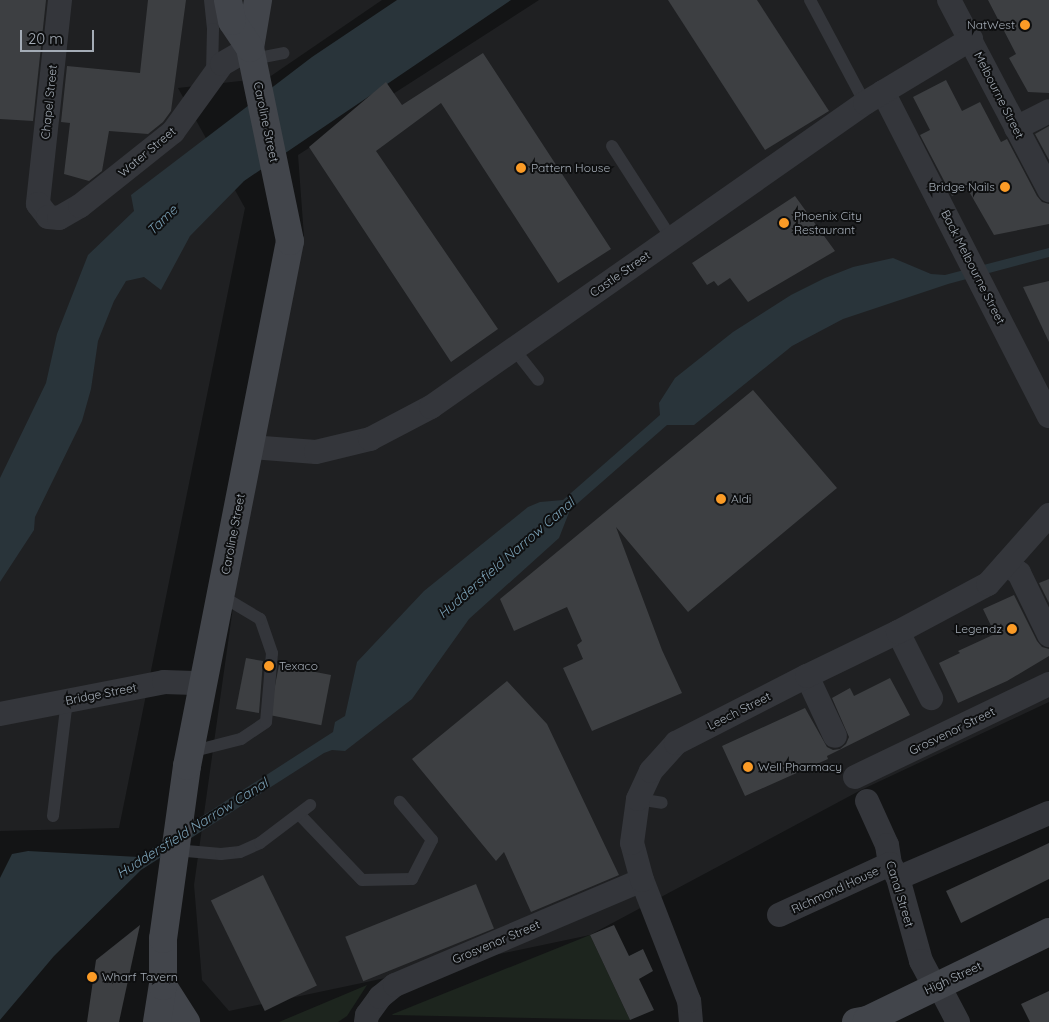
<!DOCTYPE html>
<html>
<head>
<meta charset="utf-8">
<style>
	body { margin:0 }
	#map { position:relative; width:1049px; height:1022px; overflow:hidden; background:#131415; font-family:Quicksand,sans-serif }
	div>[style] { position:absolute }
	.built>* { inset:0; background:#1f2022 }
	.green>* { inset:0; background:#1d251e }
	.water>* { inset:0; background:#29343a }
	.building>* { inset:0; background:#3d3f42; transform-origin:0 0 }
	.lane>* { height:12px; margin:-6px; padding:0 6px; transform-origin:6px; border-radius:6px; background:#34363b }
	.street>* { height:24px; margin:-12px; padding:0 12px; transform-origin:12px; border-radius:12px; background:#34363b }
	.secondary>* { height:28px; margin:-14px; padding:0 14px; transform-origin:14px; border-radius:14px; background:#42454b }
	.dots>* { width:14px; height:14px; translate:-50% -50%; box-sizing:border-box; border:2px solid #0e0f10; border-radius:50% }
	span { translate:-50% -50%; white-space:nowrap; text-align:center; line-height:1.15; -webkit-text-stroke:4px #0e0f10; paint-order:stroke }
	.poi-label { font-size:12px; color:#a4acb6 }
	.right { translate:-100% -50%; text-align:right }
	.left { translate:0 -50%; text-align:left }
	.street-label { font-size:12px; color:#a4acb6 }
	.water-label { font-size:14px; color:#799fb4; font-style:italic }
	.scale { position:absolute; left:20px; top:30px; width:74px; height:22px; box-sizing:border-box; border:2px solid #a4acb6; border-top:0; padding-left:6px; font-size:15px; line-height:18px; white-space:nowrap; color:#a4acb6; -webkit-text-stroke:4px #0e0f10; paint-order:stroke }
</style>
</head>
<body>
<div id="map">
	<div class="built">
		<i style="clip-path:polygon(0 0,382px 0,268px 78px,178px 88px,245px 208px,119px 828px,0 831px)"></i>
		<i style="clip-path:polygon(539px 0,1049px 0,1049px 702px,861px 790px,590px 935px,229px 1011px,202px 980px,194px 885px,240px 557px,304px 237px,298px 155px)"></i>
	</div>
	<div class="green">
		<i style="clip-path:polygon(590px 935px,630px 1020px,392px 1015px,393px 1014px)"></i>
		<i style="clip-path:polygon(367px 985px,347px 1016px,338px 1022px,279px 1022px)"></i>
	</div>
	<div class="water">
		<i style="clip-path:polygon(397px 0,511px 0,244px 181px,190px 236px,161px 290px,144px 277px,126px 281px,114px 301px,98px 341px,91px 389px,82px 421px,35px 517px,34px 530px,0 582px,0 478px,46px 383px,57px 334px,88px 255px,134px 211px,131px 195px,312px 57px)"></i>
		<i style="clip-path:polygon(1049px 248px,1049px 257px,948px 284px,843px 319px,792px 346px,694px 425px,667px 425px,570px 510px,559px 538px,469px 619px,412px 699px,345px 751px,332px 750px,324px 753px,141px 870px,54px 956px,0 1020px,0 878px,12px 854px,28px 851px,139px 857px,333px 732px,335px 722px,345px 716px,357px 662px,424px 591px,528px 507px,540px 502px,563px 500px,660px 415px,659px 403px,675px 378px,733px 332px,791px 295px,825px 278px,853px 267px,893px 258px,931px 274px,945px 275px)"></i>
	</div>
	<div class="building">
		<i style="clip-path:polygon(0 0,46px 0,33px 121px,0 119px)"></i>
		<i style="clip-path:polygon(148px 0,186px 0,171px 111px,163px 122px,148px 134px,109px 131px,102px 171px,89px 181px,64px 174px,70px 123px,61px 122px,67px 66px,140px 73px)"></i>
		<i style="clip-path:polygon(668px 0,757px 0,829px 111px,765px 150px)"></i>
		<i style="clip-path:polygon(988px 0,1049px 0,1049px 93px,1028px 92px,1009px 58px,1016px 54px)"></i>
		<i style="clip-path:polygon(483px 53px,611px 249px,558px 283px,441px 103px,376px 151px,498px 329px,451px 362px,309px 147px,386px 82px,402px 105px)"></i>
		<i style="clip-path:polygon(946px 80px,962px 111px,980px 102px,1001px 142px,1007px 139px,1037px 196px,1042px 202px,1049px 204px,1049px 224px,994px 235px,967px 188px,952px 196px,920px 135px,930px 130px,913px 97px)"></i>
		<i style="clip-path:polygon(1049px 126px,1049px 160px,1035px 134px)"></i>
		<i style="clip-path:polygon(795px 196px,835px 251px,748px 302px,730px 278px,718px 286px,714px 281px,707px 285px,692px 263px)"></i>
		<i style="clip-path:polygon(1049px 281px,1049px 342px,1023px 287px)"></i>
		<i style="clip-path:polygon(753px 390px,837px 488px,688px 612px,616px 527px,662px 650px,682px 693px,592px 731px,563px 668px,583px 659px,577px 645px,582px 641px,567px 607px,514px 631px,500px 599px)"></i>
		<i style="clip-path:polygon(1049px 579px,1049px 603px,1039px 583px)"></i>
		<i style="clip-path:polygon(1014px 595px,1037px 641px,1042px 647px,1049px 649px,1049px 656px,1007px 681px,958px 703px,939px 663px,960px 653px,958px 651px,995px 634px,983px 609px)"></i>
		<i style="clip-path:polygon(246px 658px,263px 661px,259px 713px,236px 709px)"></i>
		<i style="left:279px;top:665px;width:53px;height:51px;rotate:11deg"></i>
		<i style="clip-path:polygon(890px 678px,910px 715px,827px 756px,828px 759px,745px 796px,722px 746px,805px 708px,827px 747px,833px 750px,840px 749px,846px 744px,849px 737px,832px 698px,850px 688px,854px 696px)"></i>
		<i style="clip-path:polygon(507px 681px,547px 724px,619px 875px,531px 912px,504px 852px,496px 861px,412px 759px)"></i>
		<i style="clip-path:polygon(1049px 843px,1049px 879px,961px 923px,946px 891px)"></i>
		<i style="left:263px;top:875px;width:123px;height:58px;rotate:64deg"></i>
		<i style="left:476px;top:884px;width:48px;height:141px;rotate:68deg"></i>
		<i style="clip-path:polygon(140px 925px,119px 1022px,87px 1022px,96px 960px)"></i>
		<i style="clip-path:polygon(614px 925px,629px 956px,643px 949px,653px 971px,639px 979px,654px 1010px,630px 1020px,590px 935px)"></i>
		<i style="clip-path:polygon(1049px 991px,1049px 1022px,1030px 1022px,1021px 1004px)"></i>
	</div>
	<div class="lane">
		<i style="left:210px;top:0;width:29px;rotate:84deg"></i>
		<i style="left:213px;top:29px;width:45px;rotate:91.3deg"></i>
		<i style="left:810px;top:0;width:117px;rotate:61.9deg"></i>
		<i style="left:253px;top:59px;width:31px;rotate:-11deg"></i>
		<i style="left:612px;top:146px;width:109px;rotate:57.3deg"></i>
		<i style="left:514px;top:349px;width:39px;rotate:52deg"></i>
		<i style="left:190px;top:752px;width:53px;rotate:-14.3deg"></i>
		<i style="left:241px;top:739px;width:30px;rotate:-34deg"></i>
		<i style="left:266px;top:722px;width:69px;rotate:-85deg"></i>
		<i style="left:272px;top:653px;width:36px;rotate:-109deg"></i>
		<i style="left:260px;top:619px;width:47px;rotate:-149deg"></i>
		<i style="left:638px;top:799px;width:24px;rotate:9deg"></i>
		<i style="left:299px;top:814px;width:91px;rotate:46.3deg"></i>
		<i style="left:362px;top:880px;width:50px;rotate:-1.1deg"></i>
		<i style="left:412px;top:879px;width:44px;rotate:-62.9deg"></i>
		<i style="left:432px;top:840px;width:50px;rotate:-130.1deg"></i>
		<i style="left:53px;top:816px;width:116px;rotate:-83.1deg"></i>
		<i style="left:175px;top:850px;width:46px;rotate:5deg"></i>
		<i style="left:221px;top:854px;width:19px;rotate:-6deg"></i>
		<i style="left:240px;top:852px;width:22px;rotate:-24deg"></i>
		<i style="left:260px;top:843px;width:63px;rotate:-37.2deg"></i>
	</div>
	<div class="street">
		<i style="left:60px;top:0;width:205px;rotate:96.2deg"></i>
		<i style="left:38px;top:204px;width:16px;rotate:52deg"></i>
		<i style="left:48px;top:217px;width:11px;rotate:5deg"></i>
		<i style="left:59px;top:218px;width:24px;rotate:-30deg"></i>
		<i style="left:80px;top:206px;width:119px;rotate:-38.5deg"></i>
		<i style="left:173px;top:132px;width:84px;rotate:-54.2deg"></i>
		<i style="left:222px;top:64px;width:32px;rotate:-30deg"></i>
		<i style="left:949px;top:0;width:215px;rotate:62.2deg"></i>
		<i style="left:883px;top:92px;width:364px;rotate:62.9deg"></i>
		<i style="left:1016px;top:128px;width:37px;rotate:-27deg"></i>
		<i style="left:250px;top:447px;width:66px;rotate:4.3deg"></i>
		<i style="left:316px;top:452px;width:56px;rotate:-13.5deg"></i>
		<i style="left:370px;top:439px;width:69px;rotate:-27.7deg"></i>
		<i style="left:431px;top:407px;width:530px;rotate:-35.01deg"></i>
		<i style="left:865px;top:103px;width:124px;rotate:-31.1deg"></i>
		<i style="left:1006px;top:564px;width:16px;rotate:35deg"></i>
		<i style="left:1019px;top:573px;width:69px;rotate:64.2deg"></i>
		<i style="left:898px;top:632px;width:74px;rotate:63.4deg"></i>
		<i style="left:807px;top:676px;width:66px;rotate:65deg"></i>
		<i style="left:0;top:714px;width:167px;rotate:-11deg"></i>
		<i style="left:164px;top:682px;width:38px;rotate:2deg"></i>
		<i style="left:855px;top:777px;width:215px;rotate:-25.6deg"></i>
		<i style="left:867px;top:801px;width:48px;rotate:65.6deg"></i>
		<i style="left:887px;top:845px;width:19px;rotate:81deg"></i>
		<i style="left:890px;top:864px;width:16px;rotate:60deg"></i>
		<i style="left:898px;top:878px;width:86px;rotate:74.5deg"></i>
		<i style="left:921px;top:961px;width:30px;rotate:62deg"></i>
		<i style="left:898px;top:878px;width:164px;rotate:-23.3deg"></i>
		<i style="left:779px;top:915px;width:122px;rotate:-24.7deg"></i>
		<i style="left:939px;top:986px;width:41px;rotate:62.2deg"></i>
		<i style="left:366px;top:1022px;width:7px;rotate:-82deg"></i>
		<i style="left:367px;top:1015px;width:22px;rotate:-54deg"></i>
		<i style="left:380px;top:997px;width:19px;rotate:-39deg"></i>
		<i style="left:395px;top:985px;width:268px;rotate:-23deg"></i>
		<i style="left:691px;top:1022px;width:21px;rotate:-95deg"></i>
		<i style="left:689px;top:1001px;width:130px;rotate:-111.2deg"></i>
		<i style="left:642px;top:880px;width:38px;rotate:-105deg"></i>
		<i style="left:632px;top:843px;width:44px;rotate:-82.2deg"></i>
		<i style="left:638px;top:799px;width:31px;rotate:-65deg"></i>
		<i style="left:651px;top:771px;width:38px;rotate:-48deg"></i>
		<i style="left:676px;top:743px;width:147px;rotate:-27.1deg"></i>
		<i style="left:807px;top:676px;width:101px;rotate:-25.8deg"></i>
		<i style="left:898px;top:632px;width:102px;rotate:-28.1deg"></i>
		<i style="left:988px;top:584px;width:92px;rotate:-48.5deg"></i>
	</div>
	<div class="secondary">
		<i style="left:250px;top:48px;width:49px;rotate:-80.5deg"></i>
		<i style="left:163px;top:986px;width:43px;rotate:57.4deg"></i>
		<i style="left:157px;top:1022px;width:36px;rotate:-81deg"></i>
		<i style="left:163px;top:986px;width:47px;rotate:-90deg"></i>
		<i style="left:163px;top:939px;width:175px;rotate:-82.1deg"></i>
		<i style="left:187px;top:766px;width:535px;rotate:-78.9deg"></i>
		<i style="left:290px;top:241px;width:197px;rotate:-101.7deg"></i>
		<i style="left:250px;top:48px;width:32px;rotate:-124deg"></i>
		<i style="left:232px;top:21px;width:21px;rotate:-101deg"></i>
		<i style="left:856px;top:1022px;width:11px;rotate:-10deg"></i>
		<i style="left:867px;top:1020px;width:202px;rotate:-25.8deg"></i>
	</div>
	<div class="dots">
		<i style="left:1025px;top:25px;background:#fb9b26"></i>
		<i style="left:521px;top:168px;background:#fb9b26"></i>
		<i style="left:1005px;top:187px;background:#fb9b26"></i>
		<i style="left:784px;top:223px;background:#fb9b26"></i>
		<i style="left:721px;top:499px;background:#fb9b26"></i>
		<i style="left:1012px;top:629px;background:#fb9b26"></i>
		<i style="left:269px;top:666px;background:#fb9b26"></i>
		<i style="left:748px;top:767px;background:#fb9b26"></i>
		<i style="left:92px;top:977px;background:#fb9b26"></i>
	</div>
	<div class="poi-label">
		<span class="right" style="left:1015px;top:25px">NatWest</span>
		<span class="left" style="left:531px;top:168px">Pattern House</span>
		<span class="right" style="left:995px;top:187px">Bridge Nails</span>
		<span class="left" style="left:794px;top:223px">Phoenix City<br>Restaurant</span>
		<span class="left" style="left:731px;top:499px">Aldi</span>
		<span class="right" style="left:1002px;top:629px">Legendz</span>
		<span class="left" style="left:279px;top:666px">Texaco</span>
		<span class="left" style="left:758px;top:767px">Well Pharmacy</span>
		<span class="left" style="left:102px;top:977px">Wharf Tavern</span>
	</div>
	<div class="street-label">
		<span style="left:999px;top:95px;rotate:63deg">Melbourne Street</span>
		<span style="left:49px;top:102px;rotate:-84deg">Chapel Street</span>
		<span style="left:266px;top:122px;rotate:78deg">Caroline Street</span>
		<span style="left:147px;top:152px;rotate:-40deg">Water Street</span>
		<span style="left:973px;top:267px;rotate:63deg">Back Melbourne Street</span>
		<span style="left:620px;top:274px;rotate:-35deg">Castle Street</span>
		<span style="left:233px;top:534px;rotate:-79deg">Caroline Street</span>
		<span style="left:101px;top:694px;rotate:-11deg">Bridge Street</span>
		<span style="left:739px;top:711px;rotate:-27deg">Leech Street</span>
		<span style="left:952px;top:731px;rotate:-26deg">Grosvenor Street</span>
		<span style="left:835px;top:890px;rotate:-25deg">RIchmond House</span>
		<span style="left:900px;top:894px;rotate:73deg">Canal Street</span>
		<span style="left:496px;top:942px;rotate:-23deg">Grosvenor Street</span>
		<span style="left:953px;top:978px;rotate:-25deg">High Street</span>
	</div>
	<div class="water-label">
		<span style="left:162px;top:220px;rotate:-44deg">Tame</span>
		<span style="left:506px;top:558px;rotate:-41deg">Huddersfield Narrow Canal</span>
		<span style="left:192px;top:828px;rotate:-32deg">Huddersfield Narrow Canal</span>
	</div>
	<div class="scale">20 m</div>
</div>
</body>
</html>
